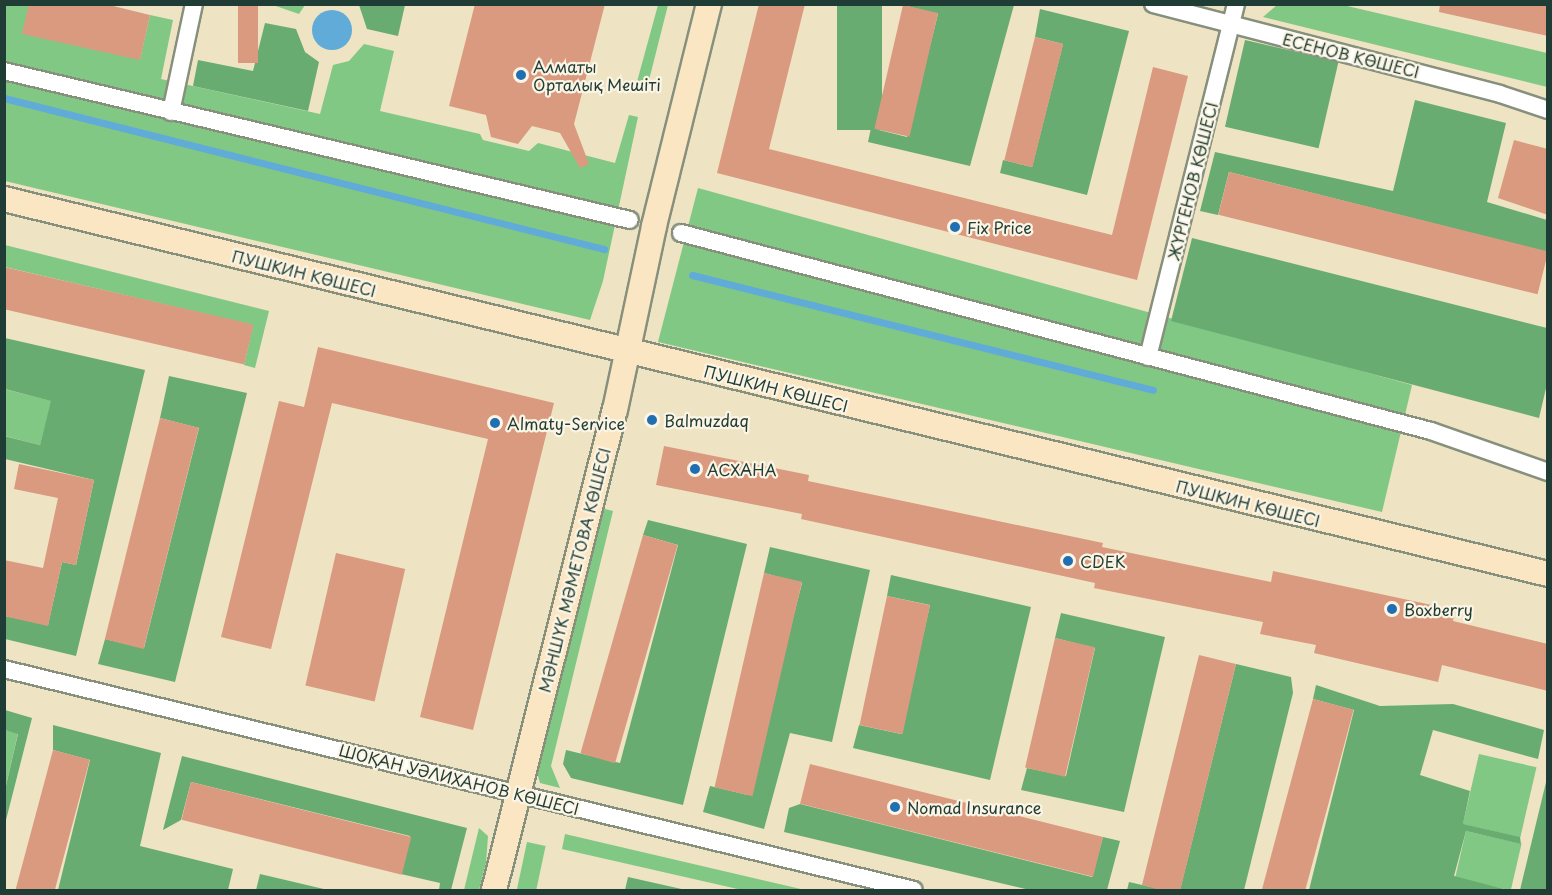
<!DOCTYPE html>
<html>
<head>
<meta charset="utf-8">
<style>
	body { margin:0 }
	#map { position:relative; width:1552px; height:895px; overflow:hidden; background:#eee3c3; font-family:"Playpen Sans",sans-serif }
	div>[style] { position:absolute }
	.green>* { inset:0; background:#81c884; transform-origin:0 0 }
	.forest>* { inset:0; background:#68ac72; transform-origin:0 0 }
	.water>* { inset:0; background:#60abd8 }
	.round { border-radius:50% }
	.stream>* { height:7px; margin:-3.5px; padding:0 3.5px; transform-origin:3.5px; border-radius:3.5px; background:#60abd8 }
	.building>* { inset:0; background:#da9a7f; transform-origin:0 0 }
	.roads { filter:drop-shadow(2px 0 #86907c) drop-shadow(-2px 0 #86907c) drop-shadow(0 2px #86907c) drop-shadow(0 -2px #86907c) }
	.street>* { height:16px; margin:-8px; padding:0 8px; transform-origin:8px; border-radius:8px; background:#fff }
	.secondary>* { height:24px; margin:-12px; padding:0 12px; transform-origin:12px; border-radius:12px; background:#fbe6c4 }
	.dots>* { width:16px; height:16px; translate:-50% -50%; box-sizing:border-box; border:3px solid #fcf5e5; border-radius:50% }
	span { translate:-50% -50%; white-space:nowrap; text-align:center; line-height:1.15; -webkit-text-stroke:4.5px #fcf5e5; paint-order:stroke }
	.street-label { font-size:16px; color:#1f3d34 }
	.poi-label { font-size:16px; color:#1f3d34 }
	.left { translate:0 -50%; text-align:left }
	.frame { position:absolute; inset:0; border:6px solid #1f3d34; pointer-events:none }
</style>
</head>
<body>
<div id="map">
	<div class="green">
		<i style="clip-path:polygon(270px 4px,305px 4px,305px 5px,299px 14px)"></i>
		<i style="clip-path:polygon(5px 5px,29px 5px,140px 59px,150px 15px,173px 20px,161px 79px,320px 114px,333px 65px,349px 61px,364px 44px,394px 51px,380px 111px,480px 134px,483px 140px,529px 151px,538px 143px,615px 163px,629px 115px,638px 117px,603px 281px,590px 320px,5px 181px)"></i>
		<i style="clip-path:polygon(658px 5px,668px 5px,646px 92px,635px 89px)"></i>
		<i style="clip-path:polygon(1277px 5px,1343px 5px,1547px 53px,1547px 87px,1263px 17px)"></i>
		<i style="clip-path:polygon(698px 188px,1412px 385px,1382px 512px,658px 342px)"></i>
		<i style="clip-path:polygon(5px 245px,269px 311px,255px 368px,244px 365px,253px 325px,5px 267px)"></i>
		<i style="clip-path:polygon(4px 389px,52px 401px,40px 445px,5px 436px)"></i>
		<i style="clip-path:polygon(601px 508px,613px 511px,551px 766px,560px 788px,540px 783px,536px 769px)"></i>
		<i style="clip-path:polygon(5px 730px,18px 733px,5px 790px)"></i>
		<i style="left:1479px;top:754px;width:59px;height:72px;rotate:13deg"></i>
		<i style="clip-path:polygon(479px 828px,488px 836px,486px 863px,479px 890px,464px 890px)"></i>
		<i style="left:1466px;top:831px;width:57px;height:48px;rotate:13deg"></i>
		<i style="clip-path:polygon(565px 834px,805px 890px,742px 890px,562px 849px)"></i>
		<i style="left:527px;top:842px;width:19px;height:49px;rotate:12deg"></i>
	</div>
	<div class="forest">
		<i style="clip-path:polygon(359px 5px,405px 5px,398px 36px,367px 29px)"></i>
		<i style="left:837px;top:5px;width:45px;height:125px"></i>
		<i style="clip-path:polygon(903px 5px,1014px 5px,970px 166px,868px 142px,871px 128px,907px 137px,938px 14px)"></i>
		<i style="clip-path:polygon(1040px 9px,1129px 31px,1087px 195px,1000px 173px,1003px 160px,1032px 167px,1063px 44px,1035px 37px)"></i>
		<i style="clip-path:polygon(265px 23px,296px 29px,305px 52px,319px 62px,308px 111px,193px 86px,198px 60px,253px 71px)"></i>
		<i style="left:1245px;top:40px;width:96px;height:89px;rotate:13deg"></i>
		<i style="clip-path:polygon(1415px 100px,1506px 123px,1487px 202px,1547px 220px,1547px 252px,1229px 172px,1218px 215px,1200px 211px,1215px 152px,1393px 191px)"></i>
		<i style="clip-path:polygon(1192px 238px,1547px 328px,1547px 384px,1539px 418px,1171px 321px)"></i>
		<i style="clip-path:polygon(5px 338px,145px 370px,76px 656px,5px 639px,5px 616px,48px 625px,62px 562px,76px 565px,94px 480px,5px 459px,4px 436px,40px 445px,51px 401px,5px 389px)"></i>
		<i style="clip-path:polygon(169px 376px,247px 393px,175px 682px,98px 664px,105px 639px,144px 648px,199px 428px,160px 418px)"></i>
		<i style="clip-path:polygon(648px 520px,747px 544px,683px 805px,571px 778px,563px 764px,566px 750px,620px 763px,678px 545px,643px 535px)"></i>
		<i style="clip-path:polygon(770px 547px,870px 570px,832px 742px,790px 733px,764px 829px,703px 812px,710px 786px,748px 795px,802px 583px,764px 573px)"></i>
		<i style="clip-path:polygon(891px 575px,1031px 607px,990px 780px,853px 748px,859px 725px,901px 734px,930px 605px,887px 596px)"></i>
		<i style="clip-path:polygon(1061px 613px,1165px 637px,1124px 812px,1021px 790px,1027px 768px,1066px 776px,1095px 648px,1055px 638px)"></i>
		<i style="clip-path:polygon(1236px 664px,1291px 677px,1293px 693px,1244px 890px,1180px 890px)"></i>
		<i style="clip-path:polygon(1316px 685px,1380px 706px,1453px 704px,1544px 730px,1538px 759px,1433px 730px,1420px 775px,1470px 791px,1463px 824px,1520px 837px,1521px 844px,1466px 831px,1454px 876px,1508px 890px,1309px 890px,1354px 710px,1313px 699px)"></i>
		<i style="clip-path:polygon(5px 710px,32px 718px,5px 824px,5px 790px,18px 734px,5px 730px)"></i>
		<i style="clip-path:polygon(53px 725px,161px 753px,140px 846px,233px 869px,228px 890px,58px 890px,90px 760px,53px 750px)"></i>
		<i style="clip-path:polygon(182px 756px,467px 828px,451px 890px,439px 890px,440px 883px,401px 874px,410px 836px,191px 782px,181px 820px,163px 830px)"></i>
		<i style="clip-path:polygon(1547px 778px,1547px 890px,1520px 890px)"></i>
		<i style="clip-path:polygon(800px 804px,1092px 877px,1103px 837px,1120px 841px,1107px 890px,1030px 890px,784px 832px,789px 808px)"></i>
		<i style="clip-path:polygon(260px 874px,328px 890px,256px 890px)"></i>
		<i style="clip-path:polygon(628px 877px,686px 890px,625px 890px)"></i>
		<i style="clip-path:polygon(1129px 882px,1164px 890px,1127px 890px)"></i>
	</div>
	<div class="water">
		<i class="round" style="left:312px;top:10px;width:40px;height:40px"></i>
	</div>
	<div class="stream">
		<i style="left:4px;top:98px;width:619px;rotate:14.13deg"></i>
		<i style="left:692px;top:275px;width:475px;rotate:14deg"></i>
	</div>
	<div class="building">
		<i style="clip-path:polygon(29px 4px,105px 4px,150px 15px,140px 60px,22px 34px)"></i>
		<i style="left:238px;top:4px;width:20px;height:59px"></i>
		<i style="clip-path:polygon(475px 4px,605px 4px,574px 124px,589px 164px,580px 168px,560px 133px,532px 126px,518px 144px,491px 137px,486px 115px,449px 106px)"></i>
		<i style="clip-path:polygon(759px 4px,805px 4px,769px 149px,1112px 235px,1153px 67px,1188px 76px,1137px 280px,717px 173px)"></i>
		<i style="clip-path:polygon(1440px 4px,1548px 4px,1548px 36px,1439px 12px)"></i>
		<i style="left:903px;top:5px;width:36px;height:127px;rotate:13deg"></i>
		<i style="left:1035px;top:37px;width:29px;height:127px;rotate:14deg"></i>
		<i style="clip-path:polygon(1514px 140px,1548px 149px,1548px 215px,1498px 198px)"></i>
		<i style="left:1229px;top:172px;width:329px;height:44px;rotate:14deg"></i>
		<i style="left:4px;top:267px;width:256px;height:41px;rotate:13deg"></i>
		<i style="clip-path:polygon(318px 347px,554px 403px,473px 730px,420px 717px,488px 439px,332px 403px,271px 649px,221px 637px,279px 401px,304px 407px)"></i>
		<i style="left:160px;top:418px;width:40px;height:228px;rotate:14deg"></i>
		<i style="clip-path:polygon(664px 446px,809px 475px,808px 481px,1103px 543px,1102px 547px,1271px 582px,1273px 571px,1455px 610px,1453px 621px,1548px 644px,1548px 691px,1442px 665px,1438px 682px,1314px 653px,1316px 645px,1260px 634px,1263px 622px,1094px 588px,1095px 583px,801px 519px,802px 514px,656px 485px)"></i>
		<i style="clip-path:polygon(19px 464px,94px 480px,76px 565px,62px 562px,48px 626px,4px 616px,4px 560px,43px 568px,58px 498px,14px 489px)"></i>
		<i style="left:643px;top:535px;width:36px;height:227px;rotate:16deg"></i>
		<i style="left:336px;top:553px;width:71px;height:136px;rotate:13deg"></i>
		<i style="left:764px;top:573px;width:39px;height:220px;rotate:13deg"></i>
		<i style="left:887px;top:596px;width:44px;height:132px;rotate:12deg"></i>
		<i style="left:1055px;top:638px;width:41px;height:133px;rotate:13deg"></i>
		<i style="clip-path:polygon(1199px 655px,1236px 664px,1180px 891px,1164px 891px,1142px 885px)"></i>
		<i style="left:1313px;top:699px;width:42px;height:198px;rotate:15deg"></i>
		<i style="left:53px;top:750px;width:38px;height:145px;rotate:15deg"></i>
		<i style="left:810px;top:764px;width:302px;height:41px;rotate:14deg"></i>
		<i style="left:191px;top:782px;width:227px;height:39px;rotate:14deg"></i>
	</div>
	<div class="roads">
		<div class="street">
			<i style="left:1153px;top:4px;width:358px;rotate:14.5deg"></i>
			<i style="left:1500px;top:94px;width:51px;rotate:18.4deg"></i>
			<i style="left:4px;top:71px;width:643px;rotate:13.39deg"></i>
			<i style="left:171px;top:112px;width:110px;rotate:-78deg"></i>
			<i style="left:681px;top:233px;width:776px;rotate:14.79deg"></i>
			<i style="left:1431px;top:431px;width:124px;rotate:19.3deg"></i>
			<i style="left:1148px;top:357px;width:364px;rotate:-76deg"></i>
			<i style="left:4px;top:669px;width:936px;rotate:13.65deg"></i>
		</div>
		<div class="secondary">
			<i style="left:4px;top:199px;width:1589px;rotate:13.65deg"></i>
			<i style="left:494px;top:890px;width:495px;rotate:-75.9deg"></i>
			<i style="left:615px;top:410px;width:188px;rotate:-78deg"></i>
			<i style="left:654px;top:226px;width:229px;rotate:-76.1deg"></i>
		</div>
	</div>
	<div class="dots">
		<i style="left:521px;top:75px;background:#1f6fb2"></i>
		<i style="left:955px;top:227px;background:#1f6fb2"></i>
		<i style="left:652px;top:420px;background:#1f6fb2"></i>
		<i style="left:495px;top:423px;background:#1f6fb2"></i>
		<i style="left:695px;top:469px;background:#1f6fb2"></i>
		<i style="left:1068px;top:561px;background:#1f6fb2"></i>
		<i style="left:1392px;top:609px;background:#1f6fb2"></i>
		<i style="left:895px;top:807px;background:#1f6fb2"></i>
	</div>
	<div class="street-label">
		<span style="left:1351px;top:55px;rotate:14deg">ЕСЕНОВ КӨШЕСІ</span>
		<span style="left:1192px;top:181px;rotate:-76deg">ЖҮРГЕНОВ КӨШЕСІ</span>
		<span style="left:304px;top:273px;rotate:14deg">ПУШКИН КӨШЕСІ</span>
		<span style="left:776px;top:388px;rotate:14deg">ПУШКИН КӨШЕСІ</span>
		<span style="left:1248px;top:503px;rotate:14deg">ПУШКИН КӨШЕСІ</span>
		<span style="left:574px;top:570px;rotate:-76deg">МӘНШҮК МӘМЕТОВА КӨШЕСІ</span>
		<span style="left:459px;top:779px;rotate:14deg">ШОҚАН УӘЛИХАНОВ КӨШЕСІ</span>
	</div>
	<div class="poi-label">
		<span class="left" style="left:533px;top:75px">Алматы<br>Орталық Мешіті</span>
		<span class="left" style="left:967px;top:227px">Fix Price</span>
		<span class="left" style="left:664px;top:420px">Balmuzdaq</span>
		<span class="left" style="left:507px;top:423px">Almaty-Service</span>
		<span class="left" style="left:707px;top:469px">ACXAHA</span>
		<span class="left" style="left:1080px;top:561px">CDEK</span>
		<span class="left" style="left:1404px;top:609px">Boxberry</span>
		<span class="left" style="left:907px;top:807px">Nomad Insurance</span>
	</div>
	<div class="frame"></div>
</div>
</body>
</html>
